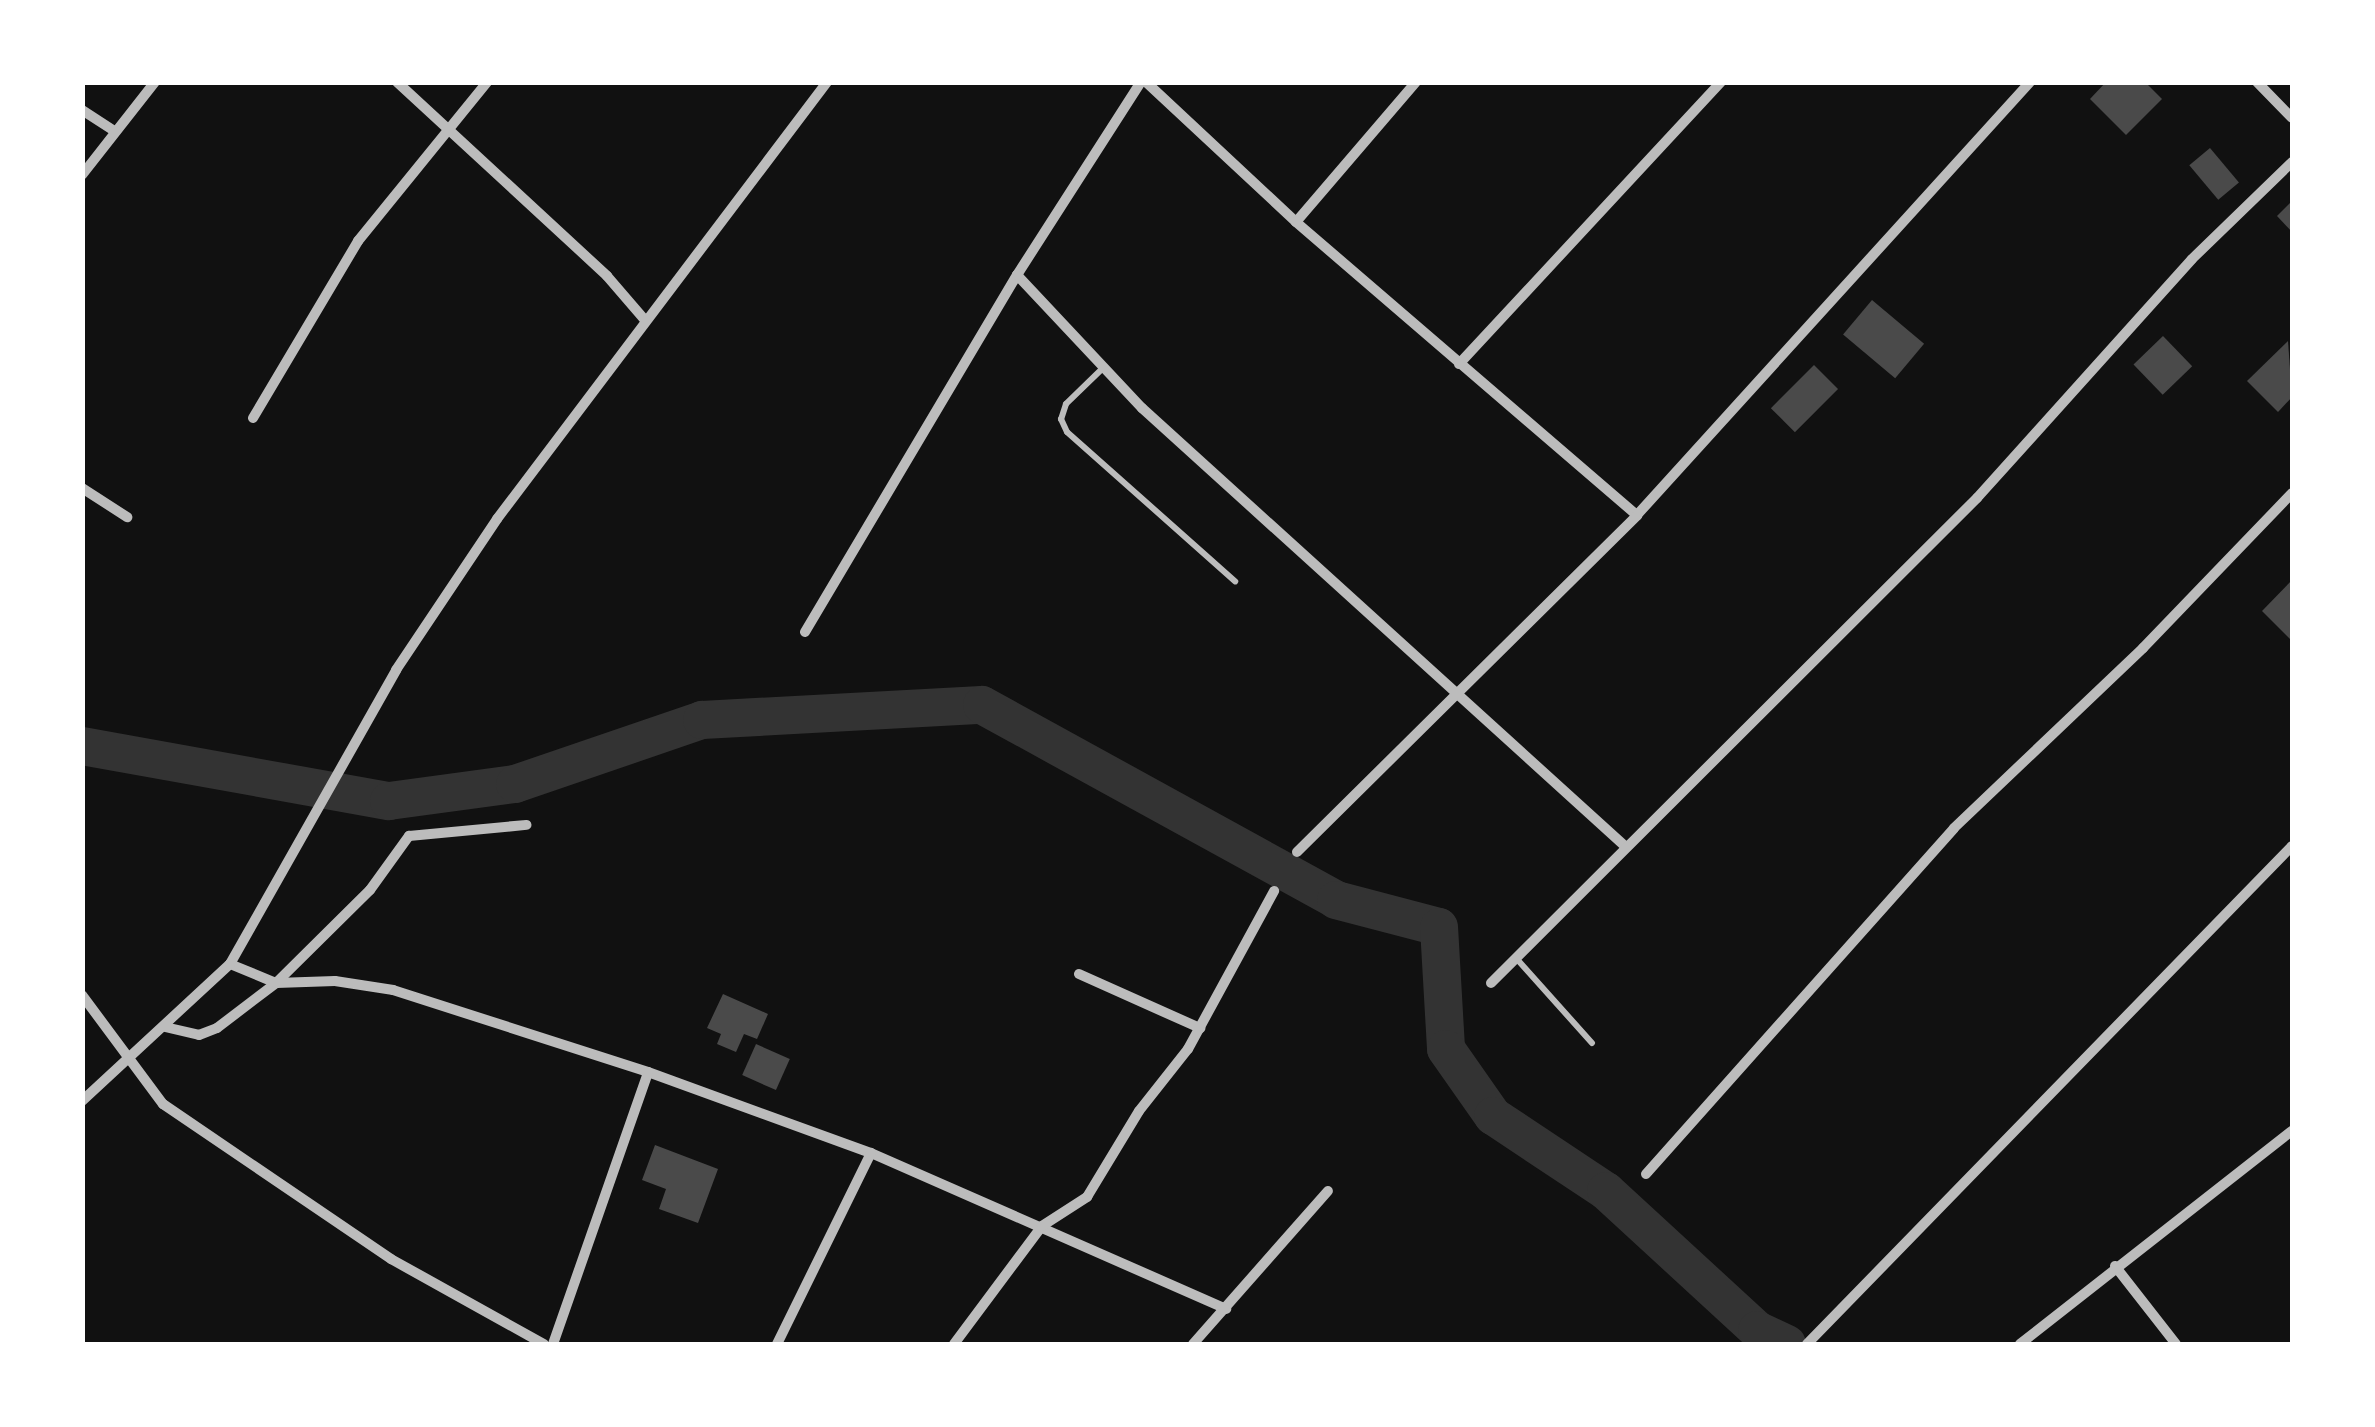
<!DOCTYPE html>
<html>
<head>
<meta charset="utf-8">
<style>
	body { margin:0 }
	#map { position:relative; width:2375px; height:1427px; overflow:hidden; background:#111; font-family:Bitter,serif }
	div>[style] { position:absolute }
	.river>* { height:38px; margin:-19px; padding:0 19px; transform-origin:19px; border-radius:19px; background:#333 }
	.building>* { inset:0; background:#4a4a4a; transform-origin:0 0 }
	.service>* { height:6px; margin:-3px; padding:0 3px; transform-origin:3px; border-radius:3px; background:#bcbcbc }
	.minor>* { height:10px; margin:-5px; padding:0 5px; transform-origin:5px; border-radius:5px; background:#bcbcbc }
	span { translate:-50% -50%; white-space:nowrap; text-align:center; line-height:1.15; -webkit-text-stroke:10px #fff; paint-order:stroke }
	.frame { position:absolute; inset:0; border:85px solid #fff; pointer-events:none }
</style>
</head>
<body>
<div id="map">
	<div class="river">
		<i style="left:82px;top:746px;width:312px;rotate:10.2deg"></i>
		<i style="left:389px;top:801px;width:127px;rotate:-7.7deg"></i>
		<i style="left:515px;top:784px;width:198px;rotate:-18.9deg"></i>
		<i style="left:702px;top:720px;width:280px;rotate:-3.1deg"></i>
		<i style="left:982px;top:705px;width:404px;rotate:28.8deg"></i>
		<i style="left:1336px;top:900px;width:106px;rotate:14.7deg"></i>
		<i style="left:1439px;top:927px;width:122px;rotate:86.7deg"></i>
		<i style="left:1446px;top:1049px;width:82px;rotate:55deg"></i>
		<i style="left:1493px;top:1116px;width:136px;rotate:33.6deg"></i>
		<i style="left:1606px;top:1191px;width:205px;rotate:42.6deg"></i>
		<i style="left:1757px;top:1330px;width:33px;rotate:25deg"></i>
	</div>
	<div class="building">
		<i style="clip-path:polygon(2106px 82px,2145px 82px,2162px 99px,2126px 135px,2090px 99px)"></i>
		<i style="left:2210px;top:148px;width:45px;height:27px;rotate:50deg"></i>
		<i style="clip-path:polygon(2292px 201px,2292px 232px,2277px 216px)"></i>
		<i style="left:1872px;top:300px;width:68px;height:45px;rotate:40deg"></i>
		<i style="left:2163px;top:336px;width:42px;height:41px;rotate:46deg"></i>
		<i style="clip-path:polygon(2288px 341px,2292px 397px,2278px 412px,2247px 381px)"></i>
		<i style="left:1814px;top:365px;width:34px;height:61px;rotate:45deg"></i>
		<i style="clip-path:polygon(2292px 580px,2292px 641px,2262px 611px)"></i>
		<i style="clip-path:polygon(723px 994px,768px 1014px,757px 1039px,744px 1034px,736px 1052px,717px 1044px,721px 1034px,707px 1028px)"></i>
		<i style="left:756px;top:1044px;width:37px;height:34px;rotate:24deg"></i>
		<i style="clip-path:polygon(655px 1145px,718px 1169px,698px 1223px,659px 1209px,666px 1189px,642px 1180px)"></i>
	</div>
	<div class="service">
		<i style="left:1104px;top:367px;width:53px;rotate:135.8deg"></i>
		<i style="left:1066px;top:404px;width:16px;rotate:108deg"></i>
		<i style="left:1061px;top:419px;width:14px;rotate:65deg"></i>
		<i style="left:1067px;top:432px;width:225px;rotate:41.6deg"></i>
		<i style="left:1516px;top:958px;width:114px;rotate:48.2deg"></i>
	</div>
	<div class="minor">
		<i style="left:397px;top:82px;width:286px;rotate:42.7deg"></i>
		<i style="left:607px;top:276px;width:58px;rotate:49.2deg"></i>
		<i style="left:1146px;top:82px;width:205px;rotate:43deg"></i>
		<i style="left:1296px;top:222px;width:450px;rotate:40.7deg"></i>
		<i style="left:2257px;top:82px;width:50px;rotate:45.8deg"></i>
		<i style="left:82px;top:110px;width:37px;rotate:33deg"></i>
		<i style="left:82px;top:175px;width:118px;rotate:-51.9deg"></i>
		<i style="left:1296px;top:222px;width:184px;rotate:-49.4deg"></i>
		<i style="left:1017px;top:275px;width:183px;rotate:46.8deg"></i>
		<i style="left:1142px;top:408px;width:653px;rotate:42.21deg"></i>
		<i style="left:1459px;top:364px;width:385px;rotate:-47.1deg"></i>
		<i style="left:253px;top:418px;width:206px;rotate:-59.3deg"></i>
		<i style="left:358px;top:241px;width:205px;rotate:-50.9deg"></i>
		<i style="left:82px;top:488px;width:54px;rotate:32.8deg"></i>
		<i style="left:805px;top:632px;width:415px;rotate:-59.3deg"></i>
		<i style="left:1017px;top:275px;width:229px;rotate:-57.3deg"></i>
		<i style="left:1297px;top:852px;width:479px;rotate:-44.7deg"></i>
		<i style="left:1637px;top:515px;width:585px;rotate:-47.77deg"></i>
		<i style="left:230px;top:964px;width:50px;rotate:22.4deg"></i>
		<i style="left:276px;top:983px;width:59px;rotate:-1.9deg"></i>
		<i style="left:335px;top:981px;width:59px;rotate:8.8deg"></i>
		<i style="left:393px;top:990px;width:268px;rotate:17.8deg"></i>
		<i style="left:648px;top:1072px;width:237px;rotate:20deg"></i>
		<i style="left:871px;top:1153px;width:388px;rotate:23.7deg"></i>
		<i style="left:1079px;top:974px;width:133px;rotate:24.1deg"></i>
		<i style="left:1491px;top:983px;width:687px;rotate:-44.94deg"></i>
		<i style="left:1977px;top:498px;width:321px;rotate:-48deg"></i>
		<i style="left:2192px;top:259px;width:139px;rotate:-44.1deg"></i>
		<i style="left:82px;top:995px;width:136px;rotate:53.4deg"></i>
		<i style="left:163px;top:1104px;width:276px;rotate:34.2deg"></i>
		<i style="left:391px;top:1259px;width:175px;rotate:29.1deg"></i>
		<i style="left:165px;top:1027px;width:35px;rotate:13deg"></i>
		<i style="left:199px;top:1035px;width:19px;rotate:-21deg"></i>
		<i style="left:217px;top:1028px;width:74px;rotate:-37.3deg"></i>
		<i style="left:276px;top:983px;width:132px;rotate:-44.7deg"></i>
		<i style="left:370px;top:890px;width:67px;rotate:-54.2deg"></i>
		<i style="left:409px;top:836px;width:118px;rotate:-5.4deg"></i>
		<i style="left:82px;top:1101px;width:202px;rotate:-42.8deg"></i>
		<i style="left:230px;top:964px;width:338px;rotate:-60.5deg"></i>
		<i style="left:396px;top:670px;width:182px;rotate:-56.2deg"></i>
		<i style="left:497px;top:519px;width:548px;rotate:-52.94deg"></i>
		<i style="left:1646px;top:1174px;width:463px;rotate:-48.3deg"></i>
		<i style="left:1954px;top:828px;width:261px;rotate:-43.6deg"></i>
		<i style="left:2143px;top:648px;width:215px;rotate:-46.1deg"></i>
		<i style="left:2115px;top:1266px;width:99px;rotate:52deg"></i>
		<i style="left:553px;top:1344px;width:288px;rotate:-70.7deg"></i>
		<i style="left:777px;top:1344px;width:213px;rotate:-63.8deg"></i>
		<i style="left:954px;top:1344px;width:147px;rotate:-53.3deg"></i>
		<i style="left:1042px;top:1226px;width:54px;rotate:-32.8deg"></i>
		<i style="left:1087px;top:1197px;width:100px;rotate:-58.8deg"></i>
		<i style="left:1139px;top:1111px;width:79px;rotate:-51.7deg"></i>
		<i style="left:1188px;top:1049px;width:180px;rotate:-61.4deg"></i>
		<i style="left:1193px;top:1344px;width:204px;rotate:-48.6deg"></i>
		<i style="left:1807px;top:1344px;width:695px;rotate:-45.76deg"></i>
		<i style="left:2020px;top:1344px;width:345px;rotate:-38.1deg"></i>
	</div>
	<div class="frame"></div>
</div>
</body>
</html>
